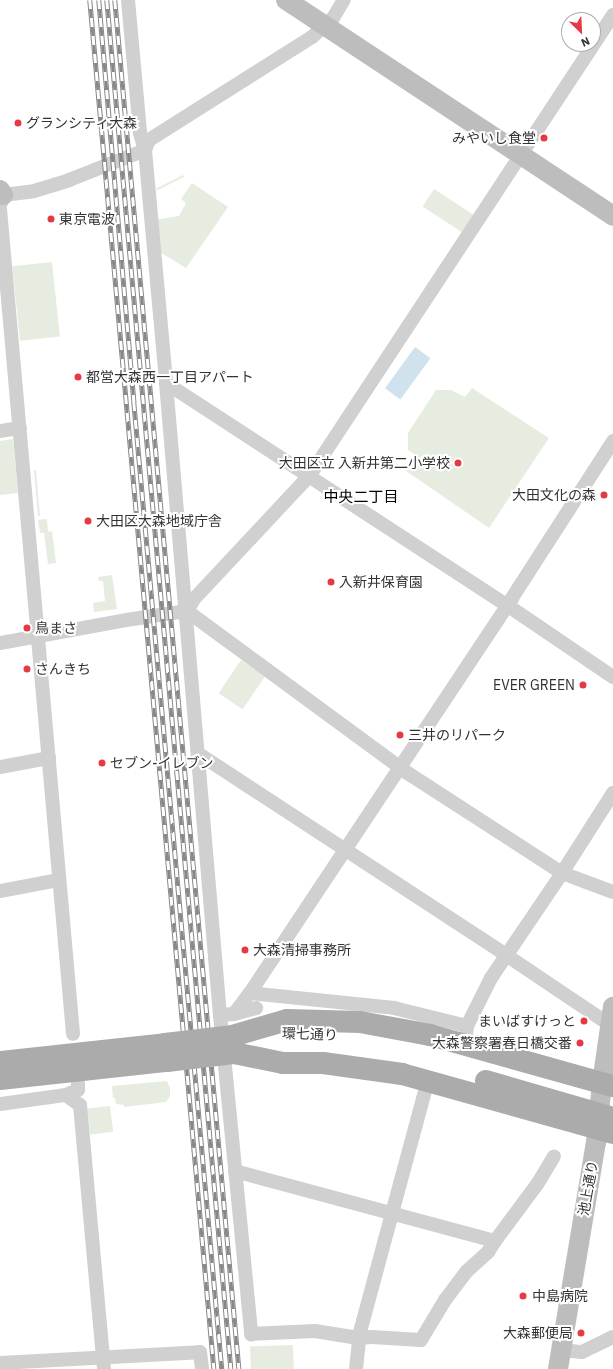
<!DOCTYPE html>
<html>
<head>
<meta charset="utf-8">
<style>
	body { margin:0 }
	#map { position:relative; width:613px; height:1369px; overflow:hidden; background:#fff; font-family:"IBM Plex Sans","Noto Sans JP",sans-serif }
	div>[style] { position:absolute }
	.green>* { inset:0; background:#e6ecdf; transform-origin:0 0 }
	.water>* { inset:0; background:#cfe2ee; transform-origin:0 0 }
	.street>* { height:14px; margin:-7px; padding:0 7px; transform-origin:7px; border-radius:7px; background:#d0d0d0 }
	.secondary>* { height:20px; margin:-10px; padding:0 10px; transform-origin:10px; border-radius:10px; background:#bdbdbd }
	.primary>* { height:22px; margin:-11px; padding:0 11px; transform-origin:11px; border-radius:11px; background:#ababab }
	.rail>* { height:4.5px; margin-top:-2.25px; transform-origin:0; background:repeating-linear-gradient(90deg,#fff 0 9px,#888 0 18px); box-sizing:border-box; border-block:1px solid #888 }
	.primary-bridge>* { height:22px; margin:-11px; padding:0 11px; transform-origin:11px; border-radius:11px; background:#ababab }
	.dots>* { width:11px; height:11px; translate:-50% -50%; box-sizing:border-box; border:2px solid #fff; border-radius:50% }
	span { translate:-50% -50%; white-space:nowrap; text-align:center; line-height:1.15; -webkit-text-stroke:4px #fff; paint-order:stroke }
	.poi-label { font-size:14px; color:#333 }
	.left { translate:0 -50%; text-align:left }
	.right { translate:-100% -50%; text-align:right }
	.street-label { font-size:14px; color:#333 }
	.neighbourhood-label { font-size:15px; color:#000 }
	.north { position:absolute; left:561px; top:12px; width:40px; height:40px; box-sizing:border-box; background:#fff; border:1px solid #adadad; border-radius:50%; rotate:156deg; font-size:11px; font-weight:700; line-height:16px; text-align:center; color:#333 }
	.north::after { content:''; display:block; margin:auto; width:14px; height:18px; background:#e63946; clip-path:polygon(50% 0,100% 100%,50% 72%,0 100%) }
</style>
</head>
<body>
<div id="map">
	<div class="green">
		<i style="left:183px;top:175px;width:2px;height:30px;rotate:63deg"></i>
		<i style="clip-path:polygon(192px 183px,228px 207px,186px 268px,158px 251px,155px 220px,179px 216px,186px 203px,181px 199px)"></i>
		<i style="left:434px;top:189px;width:49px;height:21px;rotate:33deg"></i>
		<i style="left:52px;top:262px;width:75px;height:40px;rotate:84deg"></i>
		<i style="clip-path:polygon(472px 388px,549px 438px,489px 528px,406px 471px,416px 455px,408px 450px,408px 433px,436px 390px,451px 390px,465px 397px)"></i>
		<i style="clip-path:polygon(13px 439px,18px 493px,0 495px,0 441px)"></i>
		<i style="left:36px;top:470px;width:46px;height:2px;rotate:85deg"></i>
		<i style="clip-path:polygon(47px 519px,48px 532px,52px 531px,56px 563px,48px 564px,44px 533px,40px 533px,38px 520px)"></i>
		<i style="clip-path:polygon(112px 575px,117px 609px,94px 612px,93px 603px,105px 601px,103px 581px,99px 581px,98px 577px)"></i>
		<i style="left:241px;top:660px;width:29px;height:40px;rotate:34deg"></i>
		<i style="clip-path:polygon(167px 1081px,170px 1088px,170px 1096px,166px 1102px,124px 1107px,124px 1105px,116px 1104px,115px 1098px,113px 1098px,112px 1086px)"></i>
		<i style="left:110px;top:1106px;width:26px;height:23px;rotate:83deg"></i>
		<i style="left:293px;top:1345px;width:24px;height:43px;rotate:88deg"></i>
	</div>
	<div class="water">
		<i style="left:415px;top:347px;width:19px;height:51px;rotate:36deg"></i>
	</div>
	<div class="street">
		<i style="left:128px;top:0;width:134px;rotate:84.8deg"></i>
		<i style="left:140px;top:133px;width:18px;rotate:74deg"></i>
		<i style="left:145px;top:150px;width:234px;rotate:84.8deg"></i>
		<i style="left:166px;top:383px;width:634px;rotate:85.12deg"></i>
		<i style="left:220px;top:1015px;width:321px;rotate:84.4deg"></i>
		<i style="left:251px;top:1334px;width:64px;rotate:-2.7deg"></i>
		<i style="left:315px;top:1331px;width:44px;rotate:9.2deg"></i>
		<i style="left:358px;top:1338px;width:14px;rotate:-4deg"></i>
		<i style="left:372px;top:1337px;width:49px;rotate:3.5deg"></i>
		<i style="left:421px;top:1340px;width:47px;rotate:-59deg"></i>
		<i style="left:445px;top:1300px;width:36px;rotate:-53deg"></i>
		<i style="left:467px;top:1271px;width:28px;rotate:-42deg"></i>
		<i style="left:488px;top:1252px;width:13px;rotate:-58deg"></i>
		<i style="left:1px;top:203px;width:8px;rotate:-76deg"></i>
		<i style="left:3px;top:195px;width:31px;rotate:-7deg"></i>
		<i style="left:34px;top:191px;width:37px;rotate:-17deg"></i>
		<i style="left:69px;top:180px;width:82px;rotate:-21.5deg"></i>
		<i style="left:145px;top:150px;width:11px;rotate:-68deg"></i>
		<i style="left:149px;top:140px;width:193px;rotate:-32.3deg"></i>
		<i style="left:312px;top:37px;width:28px;rotate:-42deg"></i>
		<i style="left:333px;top:18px;width:21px;rotate:-59deg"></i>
		<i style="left:0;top:209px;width:828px;rotate:84.94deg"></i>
		<i style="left:166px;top:383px;width:407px;rotate:33.1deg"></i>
		<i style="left:507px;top:605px;width:128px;rotate:34.2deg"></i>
		<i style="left:0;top:431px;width:20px;rotate:-9deg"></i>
		<i style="left:187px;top:611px;width:14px;rotate:-60deg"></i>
		<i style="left:194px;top:599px;width:170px;rotate:-46.9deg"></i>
		<i style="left:310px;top:475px;width:551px;rotate:-56.63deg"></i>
		<i style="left:0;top:643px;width:128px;rotate:-10.3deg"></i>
		<i style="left:126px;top:620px;width:62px;rotate:-8.4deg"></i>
		<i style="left:187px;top:611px;width:272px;rotate:36.3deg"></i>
		<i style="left:406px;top:772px;width:186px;rotate:32.9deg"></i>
		<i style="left:562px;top:873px;width:54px;rotate:20.4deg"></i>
		<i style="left:199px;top:754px;width:367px;rotate:33.2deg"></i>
		<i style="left:506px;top:955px;width:125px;rotate:33.9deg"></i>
		<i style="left:0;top:767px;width:50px;rotate:-10.4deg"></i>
		<i style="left:0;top:891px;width:60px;rotate:-10.6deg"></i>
		<i style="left:250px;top:993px;width:474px;rotate:-56.4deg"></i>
		<i style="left:512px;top:598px;width:187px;rotate:-57.2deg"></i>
		<i style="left:234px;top:1014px;width:23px;rotate:-15deg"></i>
		<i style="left:220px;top:1015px;width:14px;rotate:-4deg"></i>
		<i style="left:234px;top:1014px;width:26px;rotate:-53deg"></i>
		<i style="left:250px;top:993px;width:145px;rotate:5.9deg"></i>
		<i style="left:394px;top:1008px;width:75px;rotate:13.9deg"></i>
		<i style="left:467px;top:1026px;width:18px;rotate:96deg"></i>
		<i style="left:467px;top:1026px;width:54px;rotate:-63.4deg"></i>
		<i style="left:491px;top:978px;width:127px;rotate:-55.9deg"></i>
		<i style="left:562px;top:873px;width:95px;rotate:-57.5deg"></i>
		<i style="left:66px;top:1095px;width:17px;rotate:36deg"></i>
		<i style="left:80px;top:1105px;width:265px;rotate:84.8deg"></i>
		<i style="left:0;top:1104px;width:67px;rotate:-7.8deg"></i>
		<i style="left:66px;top:1095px;width:13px;rotate:-23deg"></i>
		<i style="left:78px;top:1090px;width:7px;rotate:-90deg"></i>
		<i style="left:235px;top:1171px;width:269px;rotate:15.1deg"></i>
		<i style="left:495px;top:1241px;width:72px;rotate:-53.4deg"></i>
		<i style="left:538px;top:1183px;width:31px;rotate:-59deg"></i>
		<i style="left:562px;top:1350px;width:20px;rotate:6deg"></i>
		<i style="left:582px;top:1352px;width:34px;rotate:-26deg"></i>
		<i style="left:0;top:1363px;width:200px;rotate:-3.1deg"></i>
		<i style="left:200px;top:1352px;width:17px;rotate:83deg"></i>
		<i style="left:356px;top:1369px;width:37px;rotate:-84deg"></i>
		<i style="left:360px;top:1332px;width:261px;rotate:-74.9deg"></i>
	</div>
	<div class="secondary">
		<i style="left:286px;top:0;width:392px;rotate:33.4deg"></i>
		<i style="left:0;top:190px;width:6px;rotate:59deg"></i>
		<i style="left:558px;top:1369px;width:229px;rotate:-80.5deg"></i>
		<i style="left:596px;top:1143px;width:60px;rotate:-84.3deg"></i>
		<i style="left:602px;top:1083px;width:77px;rotate:-81.8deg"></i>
	</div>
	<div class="primary">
		<i style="left:232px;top:1036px;width:57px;rotate:-16.2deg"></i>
		<i style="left:287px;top:1020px;width:73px;rotate:1.6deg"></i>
		<i style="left:360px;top:1022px;width:71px;rotate:10.5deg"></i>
		<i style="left:430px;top:1035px;width:190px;rotate:15.6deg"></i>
		<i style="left:234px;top:1053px;width:50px;rotate:11.5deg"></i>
		<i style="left:283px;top:1063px;width:40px"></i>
		<i style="left:323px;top:1063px;width:80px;rotate:7.9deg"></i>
		<i style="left:402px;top:1074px;width:219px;rotate:15.6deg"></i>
		<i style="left:0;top:1062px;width:166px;rotate:-6.2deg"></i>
		<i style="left:0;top:1079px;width:168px;rotate:-6.2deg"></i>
	</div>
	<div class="rail">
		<i style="left:90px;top:0;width:1375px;rotate:84.82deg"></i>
		<i style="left:99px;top:0;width:404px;rotate:85deg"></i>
		<i style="left:134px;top:402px;width:971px;rotate:84.8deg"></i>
		<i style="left:107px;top:0;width:1375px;rotate:84.82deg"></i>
		<i style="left:115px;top:0;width:1375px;rotate:84.82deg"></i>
	</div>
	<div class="primary-bridge">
		<i style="left:165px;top:1044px;width:67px;rotate:-6.8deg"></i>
		<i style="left:167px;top:1061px;width:67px;rotate:-6.8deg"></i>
		<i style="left:486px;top:1081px;width:132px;rotate:16.2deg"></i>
	</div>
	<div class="dots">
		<i style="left:18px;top:123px;background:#e63946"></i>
		<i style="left:544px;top:138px;background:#e63946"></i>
		<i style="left:51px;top:219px;background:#e63946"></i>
		<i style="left:78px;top:377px;background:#e63946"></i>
		<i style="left:458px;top:463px;background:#e63946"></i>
		<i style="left:604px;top:495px;background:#e63946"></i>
		<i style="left:88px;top:521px;background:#e63946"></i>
		<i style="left:331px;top:582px;background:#e63946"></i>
		<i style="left:27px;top:628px;background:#e63946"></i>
		<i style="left:27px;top:669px;background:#e63946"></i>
		<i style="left:583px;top:685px;background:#e63946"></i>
		<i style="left:400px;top:735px;background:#e63946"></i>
		<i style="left:102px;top:763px;background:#e63946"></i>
		<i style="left:245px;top:950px;background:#e63946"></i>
		<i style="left:584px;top:1021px;background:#e63946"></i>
		<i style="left:580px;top:1043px;background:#e63946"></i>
		<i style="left:523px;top:1296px;background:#e63946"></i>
		<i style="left:581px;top:1333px;background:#e63946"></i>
	</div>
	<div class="poi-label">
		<span class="left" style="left:26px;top:123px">グランシティ大森</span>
		<span class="right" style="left:536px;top:138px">みやいし食堂</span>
		<span class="left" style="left:59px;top:219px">東京電波</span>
		<span class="left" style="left:86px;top:377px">都営大森西一丁目アパート</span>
		<span class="right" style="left:450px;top:463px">大田区立 入新井第二小学校</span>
		<span class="right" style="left:596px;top:495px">大田文化の森</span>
		<span class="left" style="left:96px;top:521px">大田区大森地域庁舎</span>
		<span class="left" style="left:339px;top:582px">入新井保育園</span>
		<span class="left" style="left:35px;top:628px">鳥まさ</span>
		<span class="left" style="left:35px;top:669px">さんきち</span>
		<span class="right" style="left:575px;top:685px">EVER GREEN</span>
		<span class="left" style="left:408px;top:735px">三井のリパーク</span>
		<span class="left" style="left:110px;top:763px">セブン-イレブン</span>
		<span class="left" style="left:253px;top:950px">大森清掃事務所</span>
		<span class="right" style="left:576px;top:1021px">まいばすけっと</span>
		<span class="right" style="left:572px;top:1043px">大森警察署春日橋交番</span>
		<span class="left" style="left:532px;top:1296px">中島病院</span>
		<span class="right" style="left:573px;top:1333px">大森郵便局</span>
	</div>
	<div class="street-label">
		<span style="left:310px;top:1034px;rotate:2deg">環七通り</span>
		<span style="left:588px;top:1188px;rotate:-80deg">池上通り</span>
	</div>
	<div class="neighbourhood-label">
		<span style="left:361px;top:497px">中央二丁目</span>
	</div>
	<div class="north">N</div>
</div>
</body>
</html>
